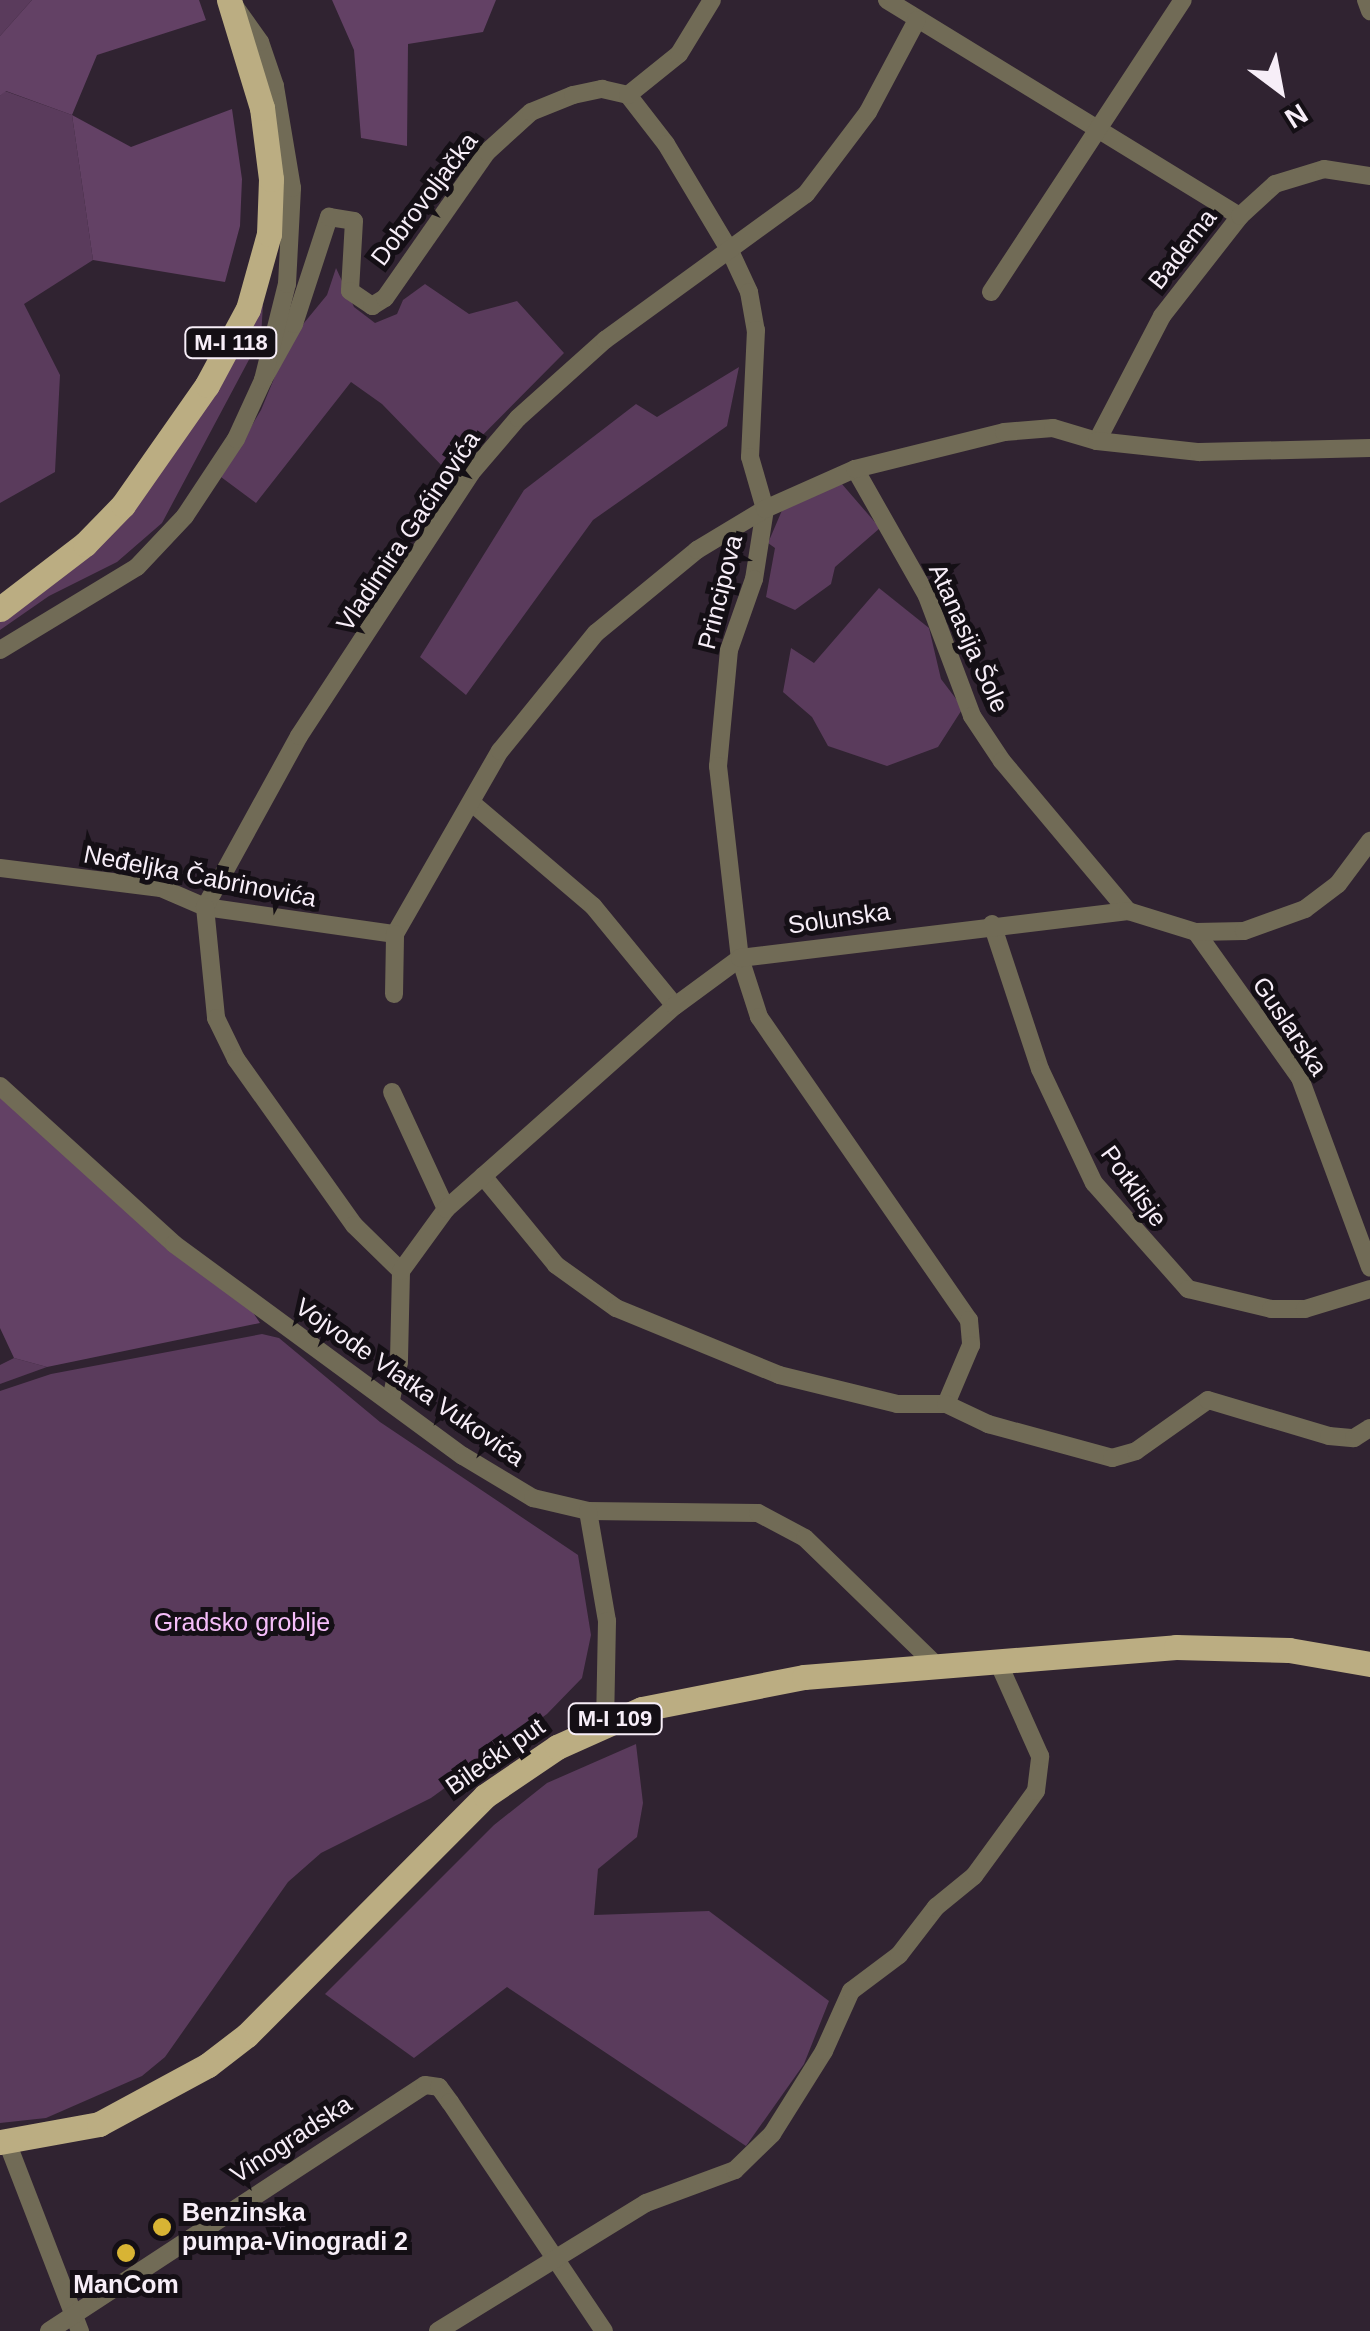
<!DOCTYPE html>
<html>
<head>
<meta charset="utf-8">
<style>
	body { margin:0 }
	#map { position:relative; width:1370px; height:2331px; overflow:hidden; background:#302331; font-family:Helvetica,sans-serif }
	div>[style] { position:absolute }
	.green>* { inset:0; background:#5a3b5c }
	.forest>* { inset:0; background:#634165 }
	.street>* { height:18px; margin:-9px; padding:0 9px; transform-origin:9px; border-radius:9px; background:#716b56 }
	.primary>* { height:25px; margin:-12.5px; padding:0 12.5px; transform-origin:12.5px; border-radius:12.5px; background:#bbad82 }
	.dots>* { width:28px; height:28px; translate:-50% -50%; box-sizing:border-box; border:5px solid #140f15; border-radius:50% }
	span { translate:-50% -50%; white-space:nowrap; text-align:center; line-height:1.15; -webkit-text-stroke:10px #140f15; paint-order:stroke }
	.shield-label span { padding:2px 8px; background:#140f15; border:2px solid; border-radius:8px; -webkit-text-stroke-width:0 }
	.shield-label { font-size:22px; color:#f7eef8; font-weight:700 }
	.street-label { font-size:25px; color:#f7eef8 }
	.park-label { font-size:25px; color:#f6befa }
	.poi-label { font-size:25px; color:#f7eef8; font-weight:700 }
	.left { translate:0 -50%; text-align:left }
	.north { position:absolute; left:1230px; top:40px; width:100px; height:100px; -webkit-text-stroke:8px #140f15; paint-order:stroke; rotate:148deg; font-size:28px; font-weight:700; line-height:40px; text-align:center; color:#f7eef8 }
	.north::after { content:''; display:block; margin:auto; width:35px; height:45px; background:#f7eef8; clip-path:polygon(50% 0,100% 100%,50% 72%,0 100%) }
</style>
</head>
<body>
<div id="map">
	<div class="green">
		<i style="clip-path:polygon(0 0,32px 0,0 36px)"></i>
		<i style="clip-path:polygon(5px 91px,72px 115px,93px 260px,24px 304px,60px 375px,55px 472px,0 503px,0 96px)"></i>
		<i style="clip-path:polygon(336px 268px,354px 307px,375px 323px,397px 314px,403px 300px,425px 284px,469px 314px,517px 301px,564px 353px,447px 471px,382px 404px,351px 382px,256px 503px,221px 477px,261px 410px,290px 340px,327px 295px)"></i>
		<i style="clip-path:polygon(263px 304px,261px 337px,162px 523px,117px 562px,49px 596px,0 630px,0 620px,105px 536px)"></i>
		<i style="clip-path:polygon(739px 367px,727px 426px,593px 520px,466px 695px,420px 657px,524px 490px,636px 404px,657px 417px)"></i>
		<i style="clip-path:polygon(835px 476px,880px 528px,835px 567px,831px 584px,795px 610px,766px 597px,775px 548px,768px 543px,786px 501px)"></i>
		<i style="clip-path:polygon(879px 588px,929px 628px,941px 679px,963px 708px,938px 747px,887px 766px,828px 746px,812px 717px,783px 692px,791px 648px,814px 663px)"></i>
		<i style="clip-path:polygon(262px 1334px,279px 1338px,380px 1422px,578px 1555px,591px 1635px,582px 1678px,547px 1714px,431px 1798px,321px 1853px,288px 1882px,165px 2057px,142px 2076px,46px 2118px,0 2123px,0 1391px,51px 1374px)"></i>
		<i style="clip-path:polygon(14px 1358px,47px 1367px,0 1384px,0 1365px)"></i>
		<i style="clip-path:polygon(636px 1744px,643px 1803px,637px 1837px,598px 1869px,594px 1915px,709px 1911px,829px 2001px,804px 2064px,746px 2146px,507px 1987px,414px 2058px,325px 1994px,494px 1825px,547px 1783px)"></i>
	</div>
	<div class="forest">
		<i style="clip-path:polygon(32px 0,199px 0,206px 20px,97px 55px,72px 115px,131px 147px,232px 109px,242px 179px,240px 226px,225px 282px,93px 260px,72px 115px,6px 91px,0 96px,0 36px)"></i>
		<i style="clip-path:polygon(332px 0,496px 0,483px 32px,408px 44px,407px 146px,361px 138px,354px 50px)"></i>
		<i style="clip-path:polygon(0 1094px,252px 1311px,260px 1323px,47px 1367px,14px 1358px,0 1328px)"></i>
	</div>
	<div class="street">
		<i style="left:887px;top:0;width:414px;rotate:31.5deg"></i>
		<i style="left:1366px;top:0;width:12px;rotate:70deg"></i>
		<i style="left:628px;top:95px;width:62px;rotate:52.2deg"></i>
		<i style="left:666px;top:144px;width:125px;rotate:59.1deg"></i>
		<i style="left:730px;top:251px;width:45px;rotate:65.1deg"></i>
		<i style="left:749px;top:292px;width:39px;rotate:80deg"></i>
		<i style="left:756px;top:330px;width:127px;rotate:92.7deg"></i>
		<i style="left:750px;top:457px;width:54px;rotate:73.9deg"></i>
		<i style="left:765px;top:509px;width:71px;rotate:98.9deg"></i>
		<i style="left:754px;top:579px;width:75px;rotate:109.4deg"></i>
		<i style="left:729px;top:650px;width:117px;rotate:95.4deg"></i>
		<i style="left:718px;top:766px;width:193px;rotate:83.5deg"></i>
		<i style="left:740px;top:958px;width:62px;rotate:72.1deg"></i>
		<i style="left:759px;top:1017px;width:369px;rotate:55.3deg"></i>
		<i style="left:969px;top:1320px;width:25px;rotate:85deg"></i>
		<i style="left:971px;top:1345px;width:64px;rotate:113deg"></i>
		<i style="left:991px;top:292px;width:349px;rotate:-56.7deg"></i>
		<i style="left:263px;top:380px;width:64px;rotate:-61deg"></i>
		<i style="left:294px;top:324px;width:113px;rotate:-71.9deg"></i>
		<i style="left:329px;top:217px;width:25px;rotate:9deg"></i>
		<i style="left:354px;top:221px;width:70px;rotate:93.3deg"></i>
		<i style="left:350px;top:291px;width:27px;rotate:34deg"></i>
		<i style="left:372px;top:306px;width:15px;rotate:-32deg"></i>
		<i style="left:385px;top:298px;width:178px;rotate:-55.1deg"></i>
		<i style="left:487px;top:152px;width:59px;rotate:-42.3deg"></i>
		<i style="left:531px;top:112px;width:45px;rotate:-22deg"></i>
		<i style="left:573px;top:95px;width:30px;rotate:-12deg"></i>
		<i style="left:602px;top:89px;width:27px;rotate:13deg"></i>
		<i style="left:628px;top:95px;width:65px;rotate:-38.8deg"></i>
		<i style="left:679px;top:54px;width:63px;rotate:-58.6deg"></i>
		<i style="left:1097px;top:441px;width:141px;rotate:-62.5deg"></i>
		<i style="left:1162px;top:316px;width:127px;rotate:-52deg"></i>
		<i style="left:1240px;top:216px;width:47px;rotate:-42.4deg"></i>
		<i style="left:1275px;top:184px;width:51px;rotate:-17deg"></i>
		<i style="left:1324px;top:169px;width:47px;rotate:8.7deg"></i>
		<i style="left:855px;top:469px;width:146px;rotate:60.4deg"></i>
		<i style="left:927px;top:596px;width:128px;rotate:69.4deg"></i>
		<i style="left:972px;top:716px;width:54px;rotate:56.3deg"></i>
		<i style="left:1002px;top:761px;width:196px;rotate:50deg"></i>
		<i style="left:0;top:650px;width:160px;rotate:-31.2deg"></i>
		<i style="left:137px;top:567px;width:70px;rotate:-46.7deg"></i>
		<i style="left:185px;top:516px;width:92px;rotate:-56.5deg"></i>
		<i style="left:236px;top:439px;width:65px;rotate:-65.4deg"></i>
		<i style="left:263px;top:380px;width:99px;rotate:-76deg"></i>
		<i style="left:287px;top:284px;width:96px;rotate:-87deg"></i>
		<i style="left:292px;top:188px;width:103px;rotate:-99.5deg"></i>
		<i style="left:275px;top:86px;width:46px;rotate:-108.8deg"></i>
		<i style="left:260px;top:42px;width:47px;rotate:-125.4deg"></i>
		<i style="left:472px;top:803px;width:159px;rotate:40.4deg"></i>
		<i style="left:593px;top:906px;width:129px;rotate:50.6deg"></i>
		<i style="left:0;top:868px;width:162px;rotate:7.1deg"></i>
		<i style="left:161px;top:888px;width:48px;rotate:23.4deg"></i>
		<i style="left:205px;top:907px;width:192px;rotate:8.1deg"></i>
		<i style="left:205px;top:907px;width:195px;rotate:-61.2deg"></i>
		<i style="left:299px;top:736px;width:314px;rotate:-56.8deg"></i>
		<i style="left:471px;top:473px;width:72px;rotate:-49.5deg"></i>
		<i style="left:518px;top:418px;width:117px;rotate:-41.9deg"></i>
		<i style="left:605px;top:340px;width:248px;rotate:-36deg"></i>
		<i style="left:806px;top:194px;width:103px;rotate:-52.9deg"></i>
		<i style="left:868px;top:112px;width:104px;rotate:-62deg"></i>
		<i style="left:205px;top:907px;width:112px;rotate:84.3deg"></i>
		<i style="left:216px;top:1018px;width:46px;rotate:64deg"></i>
		<i style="left:236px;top:1059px;width:204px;rotate:54.6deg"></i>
		<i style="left:354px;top:1225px;width:66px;rotate:44.4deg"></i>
		<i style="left:401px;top:1271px;width:91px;rotate:91.3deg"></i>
		<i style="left:399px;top:1362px;width:39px;rotate:102deg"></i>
		<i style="left:992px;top:924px;width:153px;rotate:71.7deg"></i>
		<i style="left:1040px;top:1069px;width:126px;rotate:64.7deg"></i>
		<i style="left:1094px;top:1183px;width:142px;rotate:48.4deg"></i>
		<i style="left:1188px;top:1289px;width:85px;rotate:13.5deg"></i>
		<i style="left:1271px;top:1309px;width:34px"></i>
		<i style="left:1305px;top:1309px;width:68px;rotate:-17.1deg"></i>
		<i style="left:1196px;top:932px;width:179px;rotate:54.5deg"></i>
		<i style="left:1300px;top:1078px;width:202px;rotate:69.7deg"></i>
		<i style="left:395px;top:934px;width:211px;rotate:-60.2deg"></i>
		<i style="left:500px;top:751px;width:152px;rotate:-50.9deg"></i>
		<i style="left:596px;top:633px;width:131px;rotate:-39.4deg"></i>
		<i style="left:697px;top:550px;width:79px;rotate:-31.1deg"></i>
		<i style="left:765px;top:509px;width:98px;rotate:-24deg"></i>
		<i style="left:855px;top:469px;width:154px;rotate:-13.9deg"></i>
		<i style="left:1004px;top:432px;width:49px;rotate:-4.7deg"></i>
		<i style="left:1053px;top:428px;width:46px;rotate:16.5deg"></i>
		<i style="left:1097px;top:441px;width:103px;rotate:6.2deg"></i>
		<i style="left:1199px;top:452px;width:171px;rotate:-1.3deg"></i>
		<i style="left:394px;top:994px;width:60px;rotate:-89deg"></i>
		<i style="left:0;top:1086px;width:235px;rotate:42.2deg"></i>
		<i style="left:174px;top:1244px;width:358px;rotate:36.3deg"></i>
		<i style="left:463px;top:1456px;width:82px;rotate:31deg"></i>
		<i style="left:533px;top:1498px;width:57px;rotate:13.3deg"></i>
		<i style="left:588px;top:1511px;width:170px;rotate:0.7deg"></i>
		<i style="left:758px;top:1513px;width:53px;rotate:28deg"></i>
		<i style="left:805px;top:1538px;width:181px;rotate:44.1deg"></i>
		<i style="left:392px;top:1092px;width:129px;rotate:65.2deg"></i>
		<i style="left:483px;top:1176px;width:115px;rotate:50.6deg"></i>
		<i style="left:556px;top:1265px;width:74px;rotate:35.6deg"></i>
		<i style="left:616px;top:1308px;width:176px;rotate:22.3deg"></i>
		<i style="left:779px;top:1375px;width:122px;rotate:13.8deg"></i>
		<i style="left:897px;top:1404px;width:49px"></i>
		<i style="left:946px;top:1404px;width:47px;rotate:25.5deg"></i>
		<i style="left:988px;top:1424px;width:129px;rotate:15.3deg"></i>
		<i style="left:1112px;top:1458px;width:25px;rotate:-16deg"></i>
		<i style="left:1136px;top:1451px;width:88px;rotate:-35.3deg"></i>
		<i style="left:1208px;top:1400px;width:126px;rotate:16.6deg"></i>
		<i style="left:1329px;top:1436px;width:25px;rotate:5deg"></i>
		<i style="left:1354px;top:1438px;width:19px;rotate:-32deg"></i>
		<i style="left:401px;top:1271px;width:77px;rotate:-54deg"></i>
		<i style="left:446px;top:1209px;width:306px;rotate:-41.6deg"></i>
		<i style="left:675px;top:1006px;width:81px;rotate:-36.4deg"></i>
		<i style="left:740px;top:958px;width:391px;rotate:-6.9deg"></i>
		<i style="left:1128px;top:911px;width:71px;rotate:17.2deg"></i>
		<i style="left:1196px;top:932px;width:48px;rotate:-1.2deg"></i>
		<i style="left:1244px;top:931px;width:65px;rotate:-19.8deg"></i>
		<i style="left:1305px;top:909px;width:41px;rotate:-37.1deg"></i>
		<i style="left:1338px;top:884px;width:54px;rotate:-53.3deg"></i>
		<i style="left:588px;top:1511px;width:112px;rotate:80.2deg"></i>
		<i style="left:607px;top:1621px;width:101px;rotate:91.1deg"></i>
		<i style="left:7px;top:2142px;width:203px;rotate:68.9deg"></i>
		<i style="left:49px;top:2331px;width:449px;rotate:-33.2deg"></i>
		<i style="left:425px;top:2085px;width:14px;rotate:8deg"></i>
		<i style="left:439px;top:2087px;width:19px;rotate:54deg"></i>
		<i style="left:450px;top:2102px;width:276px;rotate:56.1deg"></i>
		<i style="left:438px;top:2331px;width:244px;rotate:-31.6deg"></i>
		<i style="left:646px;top:2203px;width:95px;rotate:-20.3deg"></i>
		<i style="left:735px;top:2170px;width:52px;rotate:-44.2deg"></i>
		<i style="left:772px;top:2134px;width:98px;rotate:-57.9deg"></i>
		<i style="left:824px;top:2051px;width:66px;rotate:-65.8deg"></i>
		<i style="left:851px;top:1991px;width:60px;rotate:-36.9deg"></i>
		<i style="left:899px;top:1955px;width:61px;rotate:-52.4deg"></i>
		<i style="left:936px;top:1907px;width:49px;rotate:-39.2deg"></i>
		<i style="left:974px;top:1876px;width:105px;rotate:-53.9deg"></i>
		<i style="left:1036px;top:1791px;width:35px;rotate:-83deg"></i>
		<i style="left:1040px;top:1756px;width:105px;rotate:-114.1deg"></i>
	</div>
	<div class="primary">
		<i style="left:0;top:609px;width:107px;rotate:-37.4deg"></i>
		<i style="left:85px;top:544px;width:54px;rotate:-45.7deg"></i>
		<i style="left:123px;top:505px;width:146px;rotate:-55deg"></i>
		<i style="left:207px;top:385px;width:86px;rotate:-61.7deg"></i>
		<i style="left:248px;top:309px;width:78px;rotate:-74.4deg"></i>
		<i style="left:269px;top:234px;width:55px;rotate:-87.9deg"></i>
		<i style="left:271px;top:179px;width:72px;rotate:-97.2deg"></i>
		<i style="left:262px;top:108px;width:113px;rotate:-107deg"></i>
		<i style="left:0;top:2142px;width:101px;rotate:-10.3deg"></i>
		<i style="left:99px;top:2124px;width:124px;rotate:-28.4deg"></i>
		<i style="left:208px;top:2065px;width:49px;rotate:-37.6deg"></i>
		<i style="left:247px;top:2035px;width:337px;rotate:-45.1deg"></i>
		<i style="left:485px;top:1796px;width:87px;rotate:-34.2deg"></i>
		<i style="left:557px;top:1747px;width:93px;rotate:-24.1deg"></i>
		<i style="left:642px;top:1709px;width:165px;rotate:-11.2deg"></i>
		<i style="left:804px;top:1677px;width:373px;rotate:-4.6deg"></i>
		<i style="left:1176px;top:1647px;width:113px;rotate:1.5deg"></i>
		<i style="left:1289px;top:1650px;width:82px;rotate:9.8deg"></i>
	</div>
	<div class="dots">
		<i style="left:162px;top:2227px;background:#d8b434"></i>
		<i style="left:126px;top:2253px;background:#d8b434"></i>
	</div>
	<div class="shield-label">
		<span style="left:231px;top:343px">M-I 118</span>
		<span style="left:615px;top:1719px">M-I 109</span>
	</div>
	<div class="street-label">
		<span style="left:424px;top:199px;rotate:-53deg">Dobrovoljačka</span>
		<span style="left:1182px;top:249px;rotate:-52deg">Badema</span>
		<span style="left:408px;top:531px;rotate:-56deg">Vladimira Gaćinovića</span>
		<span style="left:720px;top:592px;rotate:-76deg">Principova</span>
		<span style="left:969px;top:638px;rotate:66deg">Atanasija Šole</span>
		<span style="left:200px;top:876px;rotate:11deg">Neđeljka Čabrinovića</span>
		<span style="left:839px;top:918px;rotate:-8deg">Solunska</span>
		<span style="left:1290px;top:1026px;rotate:56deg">Guslarska</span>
		<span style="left:1134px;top:1186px;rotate:54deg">Potklisje</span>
		<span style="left:410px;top:1382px;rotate:35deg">Vojvode Vlatka Vukovića</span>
		<span style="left:495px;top:1756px;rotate:-35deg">Bilećki put</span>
		<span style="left:291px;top:2139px;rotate:-33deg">Vinogradska</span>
	</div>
	<div class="park-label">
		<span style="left:242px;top:1622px">Gradsko groblje</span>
	</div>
	<div class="poi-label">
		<span class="left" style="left:182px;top:2227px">Benzinska<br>pumpa-Vinogradi 2</span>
		<span style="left:126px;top:2284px">ManCom</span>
	</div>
	<div class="north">N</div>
</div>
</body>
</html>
